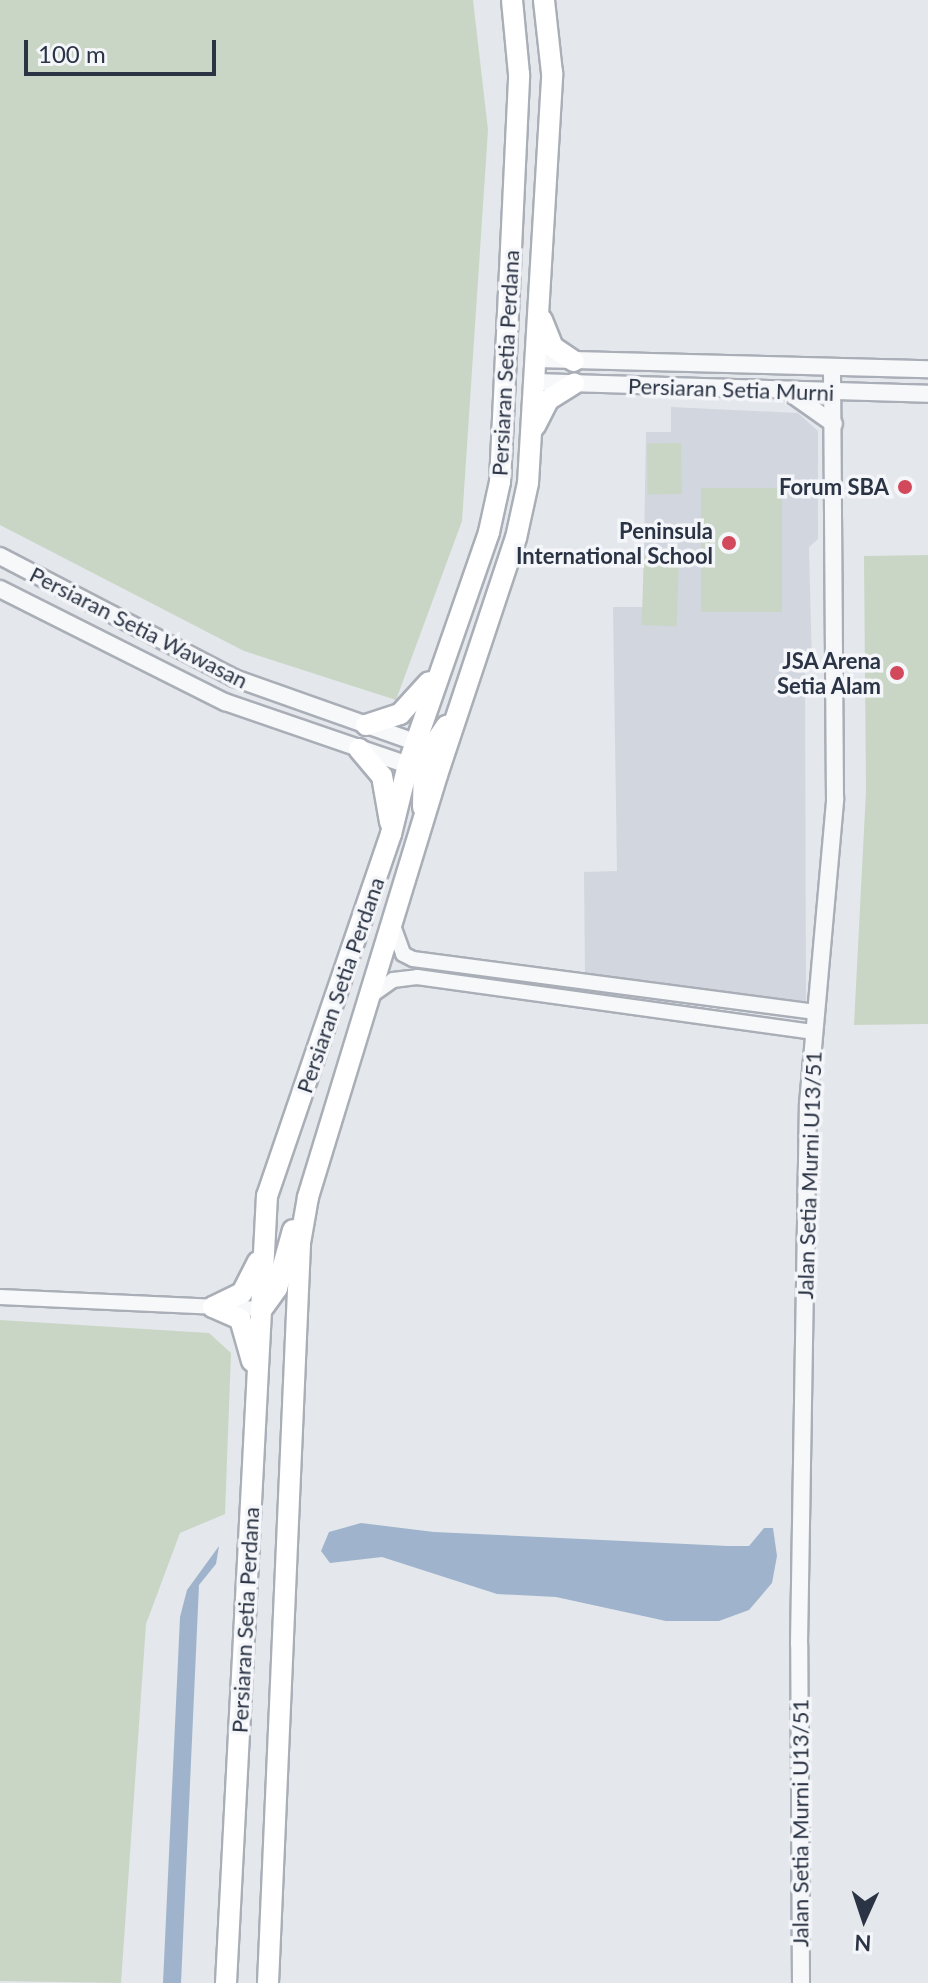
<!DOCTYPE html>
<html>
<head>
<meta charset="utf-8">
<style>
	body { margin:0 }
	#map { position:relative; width:928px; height:1983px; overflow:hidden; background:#e4e7ec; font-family:Lato,sans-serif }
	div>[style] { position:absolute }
	.built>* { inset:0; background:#d2d6de }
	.green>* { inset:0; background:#c9d6c5; transform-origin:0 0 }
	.water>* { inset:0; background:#9fb4cc }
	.roads { filter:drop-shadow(2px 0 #a9aeb7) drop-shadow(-2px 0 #a9aeb7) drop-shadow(0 2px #a9aeb7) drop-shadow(0 -2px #a9aeb7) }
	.minor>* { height:14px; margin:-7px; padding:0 7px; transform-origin:7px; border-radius:7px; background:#f7f8fa }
	.tertiary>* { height:16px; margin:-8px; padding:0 8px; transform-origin:8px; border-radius:8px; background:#f7f8fa }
	.secondary>* { height:20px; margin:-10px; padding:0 10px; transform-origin:10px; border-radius:10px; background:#fff }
	.dots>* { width:22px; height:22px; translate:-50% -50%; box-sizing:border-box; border:4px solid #f4f6f9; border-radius:50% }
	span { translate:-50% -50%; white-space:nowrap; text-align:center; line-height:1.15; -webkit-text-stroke:7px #f4f6f9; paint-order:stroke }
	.street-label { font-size:22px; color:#2b3445 }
	.poi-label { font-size:22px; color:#2b3445; font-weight:700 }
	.right { translate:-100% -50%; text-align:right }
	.north { position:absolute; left:824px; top:1879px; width:80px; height:80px; -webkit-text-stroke:6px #f4f6f9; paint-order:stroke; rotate:183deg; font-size:22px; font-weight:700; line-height:32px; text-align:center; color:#2b3445 }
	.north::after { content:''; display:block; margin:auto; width:28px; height:36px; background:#2b3445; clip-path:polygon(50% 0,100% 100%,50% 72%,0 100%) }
	.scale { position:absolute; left:24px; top:40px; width:192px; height:36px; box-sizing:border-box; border:4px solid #2b3445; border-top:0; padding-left:10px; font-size:24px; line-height:28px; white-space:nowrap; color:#2b3445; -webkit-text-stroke:6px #f4f6f9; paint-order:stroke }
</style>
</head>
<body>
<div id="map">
	<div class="built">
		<i style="clip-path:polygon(671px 407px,798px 413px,818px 431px,818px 539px,809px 547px,812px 668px,805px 672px,806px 1005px,585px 975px,584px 872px,617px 871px,613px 607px,643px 607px,646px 432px,671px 432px)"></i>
	</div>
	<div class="green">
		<i style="clip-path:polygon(0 0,473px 0,488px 130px,462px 521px,396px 700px,244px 651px,0 525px)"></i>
		<i style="left:681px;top:443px;width:51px;height:34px;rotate:89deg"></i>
		<i style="left:701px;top:488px;width:81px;height:124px"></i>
		<i style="clip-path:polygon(928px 555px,928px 1024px,854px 1025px,866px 791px,864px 556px)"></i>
		<i style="left:644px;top:556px;width:35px;height:69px;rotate:2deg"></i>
		<i style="clip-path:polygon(0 1320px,209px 1333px,231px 1353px,225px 1514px,180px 1533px,146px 1624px,121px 1983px,0 1981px)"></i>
	</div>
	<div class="water">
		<i style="clip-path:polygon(361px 1523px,434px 1532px,728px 1546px,749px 1546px,764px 1528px,773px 1528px,777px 1556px,772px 1583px,749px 1610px,719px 1621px,666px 1621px,556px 1597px,497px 1594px,382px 1557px,330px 1563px,321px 1551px,329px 1532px)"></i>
		<i style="clip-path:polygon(219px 1546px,216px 1564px,199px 1585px,181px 1983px,163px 1983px,180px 1617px,187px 1590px)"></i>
	</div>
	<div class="roads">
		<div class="minor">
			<i style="left:392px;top:923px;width:33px;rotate:70deg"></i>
			<i style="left:403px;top:954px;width:11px;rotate:27deg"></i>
			<i style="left:413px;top:959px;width:406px;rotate:7.5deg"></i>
			<i style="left:369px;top:997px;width:29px;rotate:-35deg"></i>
			<i style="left:393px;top:980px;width:24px;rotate:-7deg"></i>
			<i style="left:417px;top:977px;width:401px;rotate:7.9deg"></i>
			<i style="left:0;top:1297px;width:262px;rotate:2.6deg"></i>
		</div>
		<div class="tertiary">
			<i style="left:536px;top:359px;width:392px;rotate:1.5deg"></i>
			<i style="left:535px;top:382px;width:393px;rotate:1.7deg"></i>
			<i style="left:793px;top:395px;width:50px;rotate:35.3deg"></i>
			<i style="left:0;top:556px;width:264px;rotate:27.5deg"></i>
			<i style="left:234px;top:678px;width:192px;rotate:19.5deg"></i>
			<i style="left:0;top:589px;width:252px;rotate:26.7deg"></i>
			<i style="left:225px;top:702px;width:194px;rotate:19deg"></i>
			<i style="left:801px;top:1983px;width:339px;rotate:-90.3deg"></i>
			<i style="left:799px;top:1644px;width:540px;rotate:-89.05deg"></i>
			<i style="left:808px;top:1104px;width:306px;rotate:-84.9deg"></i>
			<i style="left:835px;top:799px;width:431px;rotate:-90.4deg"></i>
		</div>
		<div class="secondary">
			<i style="left:542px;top:320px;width:29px;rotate:68deg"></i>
			<i style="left:553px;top:347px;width:25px;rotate:34deg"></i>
			<i style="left:535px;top:426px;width:29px;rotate:-63deg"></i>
			<i style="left:548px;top:400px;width:31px;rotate:-32deg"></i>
			<i style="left:366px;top:725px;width:36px;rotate:-18deg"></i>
			<i style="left:400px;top:714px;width:43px;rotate:-47.8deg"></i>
			<i style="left:359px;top:749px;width:35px;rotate:50deg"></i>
			<i style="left:382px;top:776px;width:47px;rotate:80.1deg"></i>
			<i style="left:423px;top:807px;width:48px;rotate:-88.8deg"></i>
			<i style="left:424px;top:759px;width:40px;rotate:-56deg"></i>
			<i style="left:213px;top:1307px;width:30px;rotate:24deg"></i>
			<i style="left:240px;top:1319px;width:44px;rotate:74.1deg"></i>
			<i style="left:213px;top:1307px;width:32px;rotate:-26deg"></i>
			<i style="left:242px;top:1293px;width:35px;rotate:-63deg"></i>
			<i style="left:262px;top:1309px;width:26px;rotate:-54deg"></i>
			<i style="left:277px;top:1288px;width:60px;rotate:-74.6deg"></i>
			<i style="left:226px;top:1983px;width:788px;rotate:-87.02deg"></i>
			<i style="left:267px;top:1196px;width:383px;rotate:-71.1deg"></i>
			<i style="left:391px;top:834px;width:71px;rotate:-76.2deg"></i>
			<i style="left:408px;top:765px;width:247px;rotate:-70.8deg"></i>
			<i style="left:489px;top:532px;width:51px;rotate:-77.6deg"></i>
			<i style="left:500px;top:482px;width:408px;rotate:-87.3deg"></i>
			<i style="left:519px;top:74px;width:74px;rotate:-95.4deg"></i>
			<i style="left:268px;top:1983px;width:741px;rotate:-87.52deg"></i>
			<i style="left:300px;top:1243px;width:47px;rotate:-80.1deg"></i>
			<i style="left:308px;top:1197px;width:441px;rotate:-73deg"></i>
			<i style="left:437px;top:775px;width:250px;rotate:-71.6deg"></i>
			<i style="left:516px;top:538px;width:56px;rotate:-77.7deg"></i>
			<i style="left:528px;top:483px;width:411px;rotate:-86.6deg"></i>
			<i style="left:552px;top:73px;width:73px;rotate:-96.3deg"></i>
		</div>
	</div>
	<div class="dots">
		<i style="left:905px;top:487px;background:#d1495b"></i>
		<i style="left:729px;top:543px;background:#d1495b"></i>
		<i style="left:897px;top:673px;background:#d1495b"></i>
	</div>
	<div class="street-label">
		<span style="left:505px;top:363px;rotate:-87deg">Persiaran Setia Perdana</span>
		<span style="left:731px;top:389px;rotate:2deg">Persiaran Setia Murni</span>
		<span style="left:139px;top:627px;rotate:27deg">Persiaran Setia Wawasan</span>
		<span style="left:340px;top:985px;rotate:-71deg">Persiaran Setia Perdana</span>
		<span style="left:809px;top:1175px;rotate:-88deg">Jalan Setia Murni U13/51</span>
		<span style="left:245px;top:1620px;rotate:-87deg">Persiaran Setia Perdana</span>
		<span style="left:800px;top:1823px;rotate:-90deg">Jalan Setia Murni U13/51</span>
	</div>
	<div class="poi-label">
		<span class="right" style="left:889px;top:487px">Forum SBA</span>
		<span class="right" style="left:713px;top:543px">Peninsula<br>International School</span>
		<span class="right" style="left:881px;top:673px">JSA Arena<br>Setia Alam</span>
	</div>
	<div class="north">N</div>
	<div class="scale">100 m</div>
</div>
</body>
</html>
